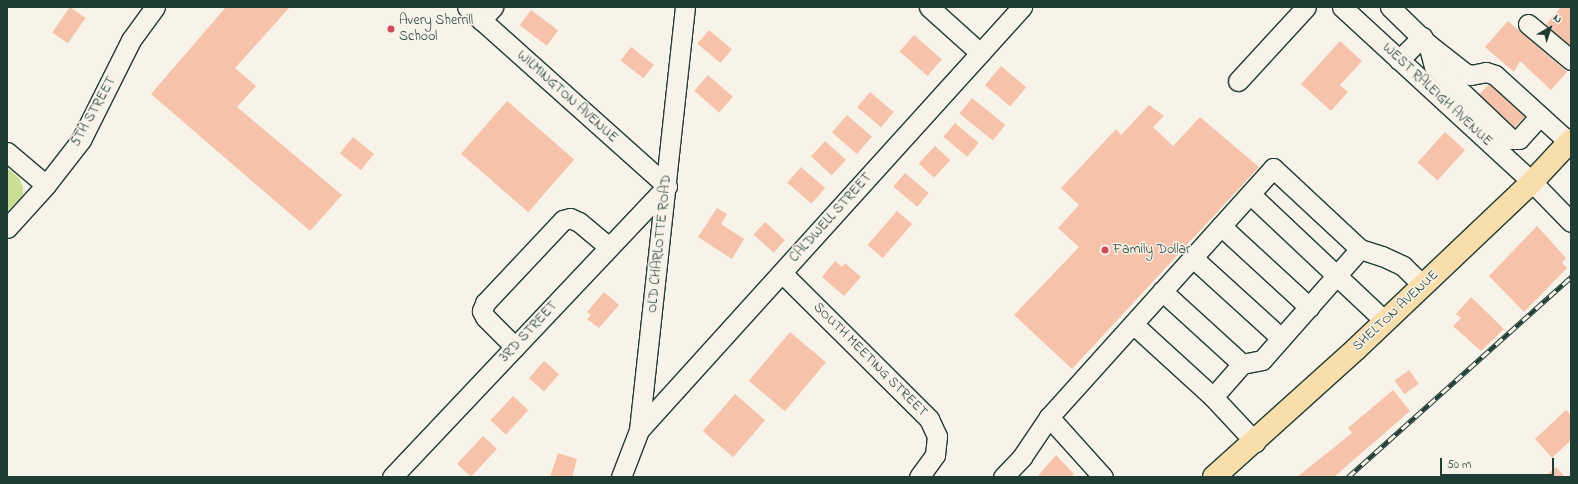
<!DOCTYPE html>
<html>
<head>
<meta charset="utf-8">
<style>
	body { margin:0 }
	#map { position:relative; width:1578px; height:484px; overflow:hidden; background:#f7f3e8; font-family:"Indie Flower",sans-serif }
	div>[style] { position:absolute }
	.green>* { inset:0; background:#cbdf94 }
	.building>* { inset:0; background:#f7c2aa; transform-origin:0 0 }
	.roads { filter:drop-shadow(1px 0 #1f3d34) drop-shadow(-1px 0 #1f3d34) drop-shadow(0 1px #1f3d34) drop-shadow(0 -1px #1f3d34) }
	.minor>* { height:19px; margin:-9.5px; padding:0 9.5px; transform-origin:9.5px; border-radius:9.5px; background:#f7f3e8 }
	.major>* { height:22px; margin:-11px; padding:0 11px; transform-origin:11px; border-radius:11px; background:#f9deab }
	.rail>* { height:4.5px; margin-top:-2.25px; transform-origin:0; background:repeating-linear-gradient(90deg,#f7f3e8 0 9px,#1f3d34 0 18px); box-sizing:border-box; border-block:1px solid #1f3d34 }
	.dots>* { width:11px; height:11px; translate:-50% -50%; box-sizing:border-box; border:2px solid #f7f3e8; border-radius:50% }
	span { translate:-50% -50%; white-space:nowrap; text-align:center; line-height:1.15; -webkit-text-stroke:3px #f7f3e8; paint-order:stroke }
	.poi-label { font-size:14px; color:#1f3d34 }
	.left { translate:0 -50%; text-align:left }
	.street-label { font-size:14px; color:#1f3d34 }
	.frame { position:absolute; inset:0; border:8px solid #1f3d34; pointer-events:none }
	.north { position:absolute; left:1530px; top:8px; width:40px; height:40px; -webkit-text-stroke:3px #f7f3e8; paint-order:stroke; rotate:39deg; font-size:11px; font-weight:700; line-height:16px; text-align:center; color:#1f3d34 }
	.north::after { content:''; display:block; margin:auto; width:14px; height:18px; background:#1f3d34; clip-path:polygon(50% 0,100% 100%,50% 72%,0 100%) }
	.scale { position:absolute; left:1440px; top:458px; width:114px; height:18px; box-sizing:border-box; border:2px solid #1f3d34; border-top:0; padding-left:5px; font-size:12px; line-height:14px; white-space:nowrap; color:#1f3d34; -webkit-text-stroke:3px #f7f3e8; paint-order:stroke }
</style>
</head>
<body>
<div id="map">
	<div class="green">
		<i style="clip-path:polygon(7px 168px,19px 178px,23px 187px,23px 195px,7px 212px)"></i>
	</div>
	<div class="building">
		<i style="left:70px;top:7px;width:19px;height:31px;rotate:35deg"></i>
		<i style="clip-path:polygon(226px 7px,290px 7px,235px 68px,256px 86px,237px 107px,342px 195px,310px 231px,151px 94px)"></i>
		<i style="clip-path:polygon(1561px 7px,1571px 7px,1571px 53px,1543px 28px)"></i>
		<i style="left:531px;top:10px;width:34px;height:19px;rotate:37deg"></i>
		<i style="clip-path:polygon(1508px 21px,1567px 72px,1551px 90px,1520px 61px,1514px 72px,1485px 47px)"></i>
		<i style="left:709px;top:30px;width:30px;height:18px;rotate:40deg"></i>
		<i style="left:914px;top:35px;width:37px;height:22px;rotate:41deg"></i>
		<i style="clip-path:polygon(1340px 41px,1362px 61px,1340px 85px,1348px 92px,1331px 111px,1301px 84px)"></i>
		<i style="left:631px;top:47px;width:29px;height:17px;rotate:38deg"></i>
		<i style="left:1001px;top:66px;width:33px;height:25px;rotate:40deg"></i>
		<i style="left:708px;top:75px;width:33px;height:21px;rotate:41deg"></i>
		<i style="left:1492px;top:81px;width:48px;height:25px;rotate:43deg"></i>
		<i style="left:870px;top:92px;width:31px;height:20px;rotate:40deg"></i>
		<i style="left:972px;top:98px;width:43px;height:20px;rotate:39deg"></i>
		<i style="left:507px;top:101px;width:89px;height:70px;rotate:41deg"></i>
		<i style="clip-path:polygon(1149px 105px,1164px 116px,1153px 127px,1173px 146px,1200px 117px,1259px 167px,1072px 369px,1014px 315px,1079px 247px,1058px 228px,1079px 205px,1061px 188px,1116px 129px,1121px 135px)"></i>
		<i style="left:847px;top:115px;width:33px;height:23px;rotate:41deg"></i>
		<i style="left:955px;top:123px;width:31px;height:18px;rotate:40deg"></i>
		<i style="left:1445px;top:132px;width:27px;height:41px;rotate:42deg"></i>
		<i style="left:353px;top:137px;width:27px;height:21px;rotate:39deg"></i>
		<i style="left:825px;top:141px;width:28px;height:21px;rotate:42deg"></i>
		<i style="left:935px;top:146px;width:21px;height:24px;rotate:43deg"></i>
		<i style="left:801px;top:167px;width:32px;height:21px;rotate:41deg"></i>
		<i style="left:905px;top:173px;width:31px;height:18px;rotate:40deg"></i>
		<i style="clip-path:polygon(717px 208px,727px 214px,721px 224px,744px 239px,732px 259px,698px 237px)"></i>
		<i style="left:897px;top:211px;width:20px;height:45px;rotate:41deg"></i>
		<i style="left:765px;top:222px;width:27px;height:17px;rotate:42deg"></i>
		<i style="clip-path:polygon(1537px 226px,1566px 258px,1562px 263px,1567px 268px,1524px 312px,1489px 276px)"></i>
		<i style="clip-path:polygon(835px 261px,842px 267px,845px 263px,861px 277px,844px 296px,822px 277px)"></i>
		<i style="clip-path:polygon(604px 292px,619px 305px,599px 328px,587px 319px,591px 315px,587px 312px)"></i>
		<i style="clip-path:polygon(1471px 297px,1504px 329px,1481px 351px,1453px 326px,1461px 318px,1456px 314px)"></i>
		<i style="left:790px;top:332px;width:47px;height:64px;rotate:40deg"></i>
		<i style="left:544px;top:361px;width:20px;height:23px;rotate:41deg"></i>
		<i style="left:1409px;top:370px;width:17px;height:18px;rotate:54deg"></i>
		<i style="clip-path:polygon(1393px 390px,1410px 411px,1334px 477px,1297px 477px,1352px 433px,1348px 428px)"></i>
		<i style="left:735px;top:394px;width:40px;height:49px;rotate:41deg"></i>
		<i style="left:513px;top:396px;width:21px;height:33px;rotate:43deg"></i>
		<i style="clip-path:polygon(1566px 410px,1571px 415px,1571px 440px,1552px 458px,1535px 439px)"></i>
		<i style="left:483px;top:436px;width:19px;height:38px;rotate:43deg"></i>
		<i style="clip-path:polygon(558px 453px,577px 459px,572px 477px,550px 477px)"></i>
		<i style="clip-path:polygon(1056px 455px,1074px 474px,1071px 477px,1037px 477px)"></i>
		<i style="clip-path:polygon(1556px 467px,1565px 477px,1544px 477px)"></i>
	</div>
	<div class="roads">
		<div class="minor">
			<i style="left:929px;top:7px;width:69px;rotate:42deg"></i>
			<i style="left:1342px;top:7px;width:258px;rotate:42.6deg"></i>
			<i style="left:1532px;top:182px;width:56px;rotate:45.7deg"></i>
			<i style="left:1390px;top:7px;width:53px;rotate:44.2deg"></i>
			<i style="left:1428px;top:44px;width:47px;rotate:38.1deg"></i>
			<i style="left:1465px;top:73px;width:6px;rotate:18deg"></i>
			<i style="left:1471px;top:75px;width:15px;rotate:-11deg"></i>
			<i style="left:1486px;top:72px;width:9px;rotate:18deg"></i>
			<i style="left:1495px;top:75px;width:100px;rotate:42.2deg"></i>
			<i style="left:481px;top:20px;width:18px;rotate:-47deg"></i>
			<i style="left:1528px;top:24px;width:56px;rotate:39.9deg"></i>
			<i style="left:1428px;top:44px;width:23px;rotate:75deg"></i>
			<i style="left:1434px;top:66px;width:106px;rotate:43.5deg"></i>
			<i style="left:1511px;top:139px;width:8px"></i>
			<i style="left:1519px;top:139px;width:31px;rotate:-48deg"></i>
			<i style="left:1399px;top:60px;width:33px;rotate:-45deg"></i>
			<i style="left:1238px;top:81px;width:100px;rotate:-47.4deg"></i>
			<i style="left:7px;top:152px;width:51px;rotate:40.2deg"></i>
			<i style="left:1250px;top:194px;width:185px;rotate:43.3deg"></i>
			<i style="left:1221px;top:226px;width:120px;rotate:42.6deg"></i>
			<i style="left:7px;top:228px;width:58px;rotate:-47.8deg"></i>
			<i style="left:46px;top:185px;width:57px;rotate:-52.1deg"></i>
			<i style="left:81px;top:140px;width:112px;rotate:-63.4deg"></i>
			<i style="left:131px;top:40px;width:41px;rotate:-54deg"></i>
			<i style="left:1193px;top:258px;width:119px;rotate:42.3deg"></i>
			<i style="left:782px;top:273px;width:207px;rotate:44.8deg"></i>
			<i style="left:929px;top:419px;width:19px;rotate:65deg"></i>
			<i style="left:937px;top:436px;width:19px;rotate:96deg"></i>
			<i style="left:935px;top:455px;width:27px;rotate:126deg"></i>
			<i style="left:1162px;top:291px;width:108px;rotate:42.4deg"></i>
			<i style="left:1133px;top:324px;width:108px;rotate:42.4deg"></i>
			<i style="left:1213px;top:397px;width:62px;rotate:47deg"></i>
			<i style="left:515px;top:347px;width:42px;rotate:-135deg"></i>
			<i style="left:485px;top:317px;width:7px;rotate:-117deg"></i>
			<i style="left:482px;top:311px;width:9px;rotate:-69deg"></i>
			<i style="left:485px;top:303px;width:114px;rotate:-46.8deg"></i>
			<i style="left:563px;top:220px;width:7px;rotate:-16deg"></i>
			<i style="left:570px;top:218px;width:10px;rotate:24deg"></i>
			<i style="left:579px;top:222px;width:39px;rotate:40deg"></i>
			<i style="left:1213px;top:397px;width:44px;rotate:-48.7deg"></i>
			<i style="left:1242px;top:364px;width:20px;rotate:-11deg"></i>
			<i style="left:1262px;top:360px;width:148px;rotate:-48.6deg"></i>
			<i style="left:639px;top:430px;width:571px;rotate:-47.84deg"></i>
			<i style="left:392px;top:477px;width:400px;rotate:-46.6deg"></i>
			<i style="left:667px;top:186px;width:268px;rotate:-138.2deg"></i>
			<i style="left:621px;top:477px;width:50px;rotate:-69deg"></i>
			<i style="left:639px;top:430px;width:425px;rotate:-83.8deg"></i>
			<i style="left:1003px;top:477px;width:28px;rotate:-46deg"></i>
			<i style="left:1022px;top:457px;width:48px;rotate:-56deg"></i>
			<i style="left:1103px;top:477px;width:81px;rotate:-132deg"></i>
			<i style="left:1049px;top:417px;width:335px;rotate:-48deg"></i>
			<i style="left:1273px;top:168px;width:119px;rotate:43deg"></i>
			<i style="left:1360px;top:249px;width:23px;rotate:18deg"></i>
			<i style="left:1382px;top:256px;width:23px;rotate:25deg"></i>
			<i style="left:1403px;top:266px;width:28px;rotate:44deg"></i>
		</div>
		<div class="major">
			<i style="left:1214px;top:477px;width:191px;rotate:-42deg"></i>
			<i style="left:1356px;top:349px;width:243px;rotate:-43.5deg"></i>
			<i style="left:1532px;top:182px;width:57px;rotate:-47.1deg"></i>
		</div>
	</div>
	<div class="rail">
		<i style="left:1348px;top:477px;width:300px;rotate:-41.9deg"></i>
	</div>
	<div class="dots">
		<i style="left:391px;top:29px;background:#d1495b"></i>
		<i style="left:1105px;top:250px;background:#d1495b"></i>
	</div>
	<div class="poi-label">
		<span class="left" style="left:399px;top:29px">Avery Sherrill<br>School</span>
		<span class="left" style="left:1113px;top:250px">Family Dollar</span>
	</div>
	<div class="street-label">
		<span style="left:1437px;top:95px;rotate:43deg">WEST RALEIGH AVENUE</span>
		<span style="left:567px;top:97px;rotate:42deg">WILMINGTON AVENUE</span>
		<span style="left:94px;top:112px;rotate:-61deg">5TH STREET</span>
		<span style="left:831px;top:218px;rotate:-48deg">CALDWELL STREET</span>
		<span style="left:660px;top:244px;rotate:-84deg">OLD CHARLOTTE ROAD</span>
		<span style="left:1396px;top:311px;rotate:-43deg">SHELTON AVENUE</span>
		<span style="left:529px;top:332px;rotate:-47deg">3RD STREET</span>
		<span style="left:870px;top:360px;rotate:45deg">SOUTH MEETING STREET</span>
	</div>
	<div class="frame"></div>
	<div class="north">N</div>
	<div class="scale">50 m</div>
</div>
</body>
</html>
